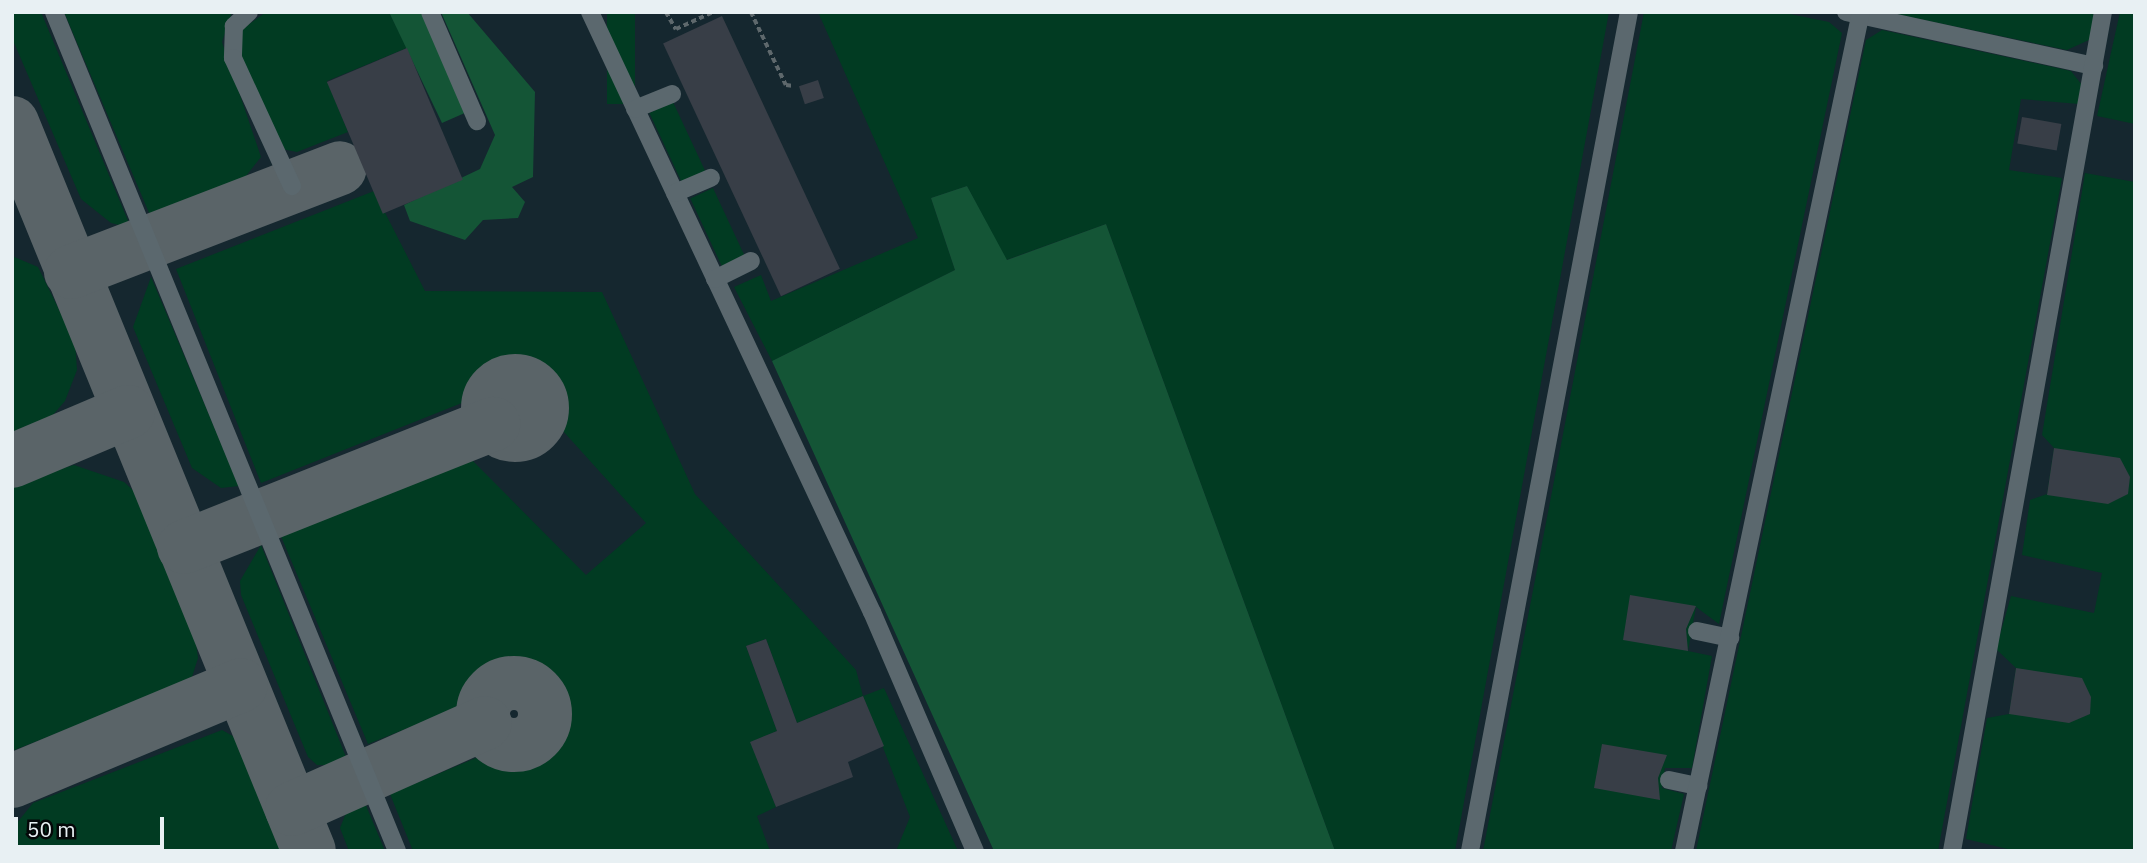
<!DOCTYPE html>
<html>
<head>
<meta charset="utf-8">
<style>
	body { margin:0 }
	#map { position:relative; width:2147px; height:863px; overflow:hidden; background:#121d22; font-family:"IBM Plex Sans",sans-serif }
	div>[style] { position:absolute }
	.built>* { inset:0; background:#15272f; transform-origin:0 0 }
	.green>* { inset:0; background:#013b22; transform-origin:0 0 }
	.forest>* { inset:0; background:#145536 }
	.taxiway>* { height:54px; margin:-27px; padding:0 27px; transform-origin:27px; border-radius:27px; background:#5a6468 }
	.taxiway>.ring { margin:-27px; padding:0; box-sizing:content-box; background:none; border:54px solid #5a6468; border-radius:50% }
	.building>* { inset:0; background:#383e47; transform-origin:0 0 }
	.path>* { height:3.5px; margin-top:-1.75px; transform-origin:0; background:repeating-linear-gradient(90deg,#5e686c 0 5px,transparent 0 8.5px) }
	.minor>* { height:18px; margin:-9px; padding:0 9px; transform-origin:9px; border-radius:9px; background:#5b686e }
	span { translate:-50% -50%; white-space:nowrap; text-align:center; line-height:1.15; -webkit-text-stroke:6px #040708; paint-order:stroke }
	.frame { position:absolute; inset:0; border:14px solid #e8f0f3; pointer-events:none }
	.scale { position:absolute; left:14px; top:817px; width:150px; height:32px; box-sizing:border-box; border:4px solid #e8f0f3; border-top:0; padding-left:9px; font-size:21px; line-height:24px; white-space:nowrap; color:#e8f0f3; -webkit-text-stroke:5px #040708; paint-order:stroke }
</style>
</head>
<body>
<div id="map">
	<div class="built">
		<i style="left:12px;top:12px;width:2123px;height:839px"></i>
	</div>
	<div class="green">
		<i style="clip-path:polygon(12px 12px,41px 12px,131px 228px,111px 223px,81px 199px,12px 38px)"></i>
		<i style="clip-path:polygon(64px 12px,232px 12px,222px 42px,261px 157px,246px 176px,167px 215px,150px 215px)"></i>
		<i style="clip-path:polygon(266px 12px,389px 12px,407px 48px,327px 81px,348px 132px,297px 152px,282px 149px,235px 48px,241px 30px)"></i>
		<i style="left:607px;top:12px;width:28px;height:92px"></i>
		<i style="clip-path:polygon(818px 12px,1609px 12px,1455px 851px,1335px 851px,1106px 224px,1006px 260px,967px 186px,931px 198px,955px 270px,772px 361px,734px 287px,761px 275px,771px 301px,918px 238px)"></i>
		<i style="clip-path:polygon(1644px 12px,1780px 12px,1829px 22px,1842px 33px,1719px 624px,1696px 607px,1688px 651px,1712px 656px,1692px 768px,1665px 768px,1662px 788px,1684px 794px,1671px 851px,1483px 851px)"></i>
		<i style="clip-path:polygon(1886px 12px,2095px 12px,2091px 39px,2067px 50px)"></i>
		<i style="clip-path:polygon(2120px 12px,2135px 12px,2135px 124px,2097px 116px)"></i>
		<i style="clip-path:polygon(1882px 30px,2071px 71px,2082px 85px,2079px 104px,2021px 99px,2009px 170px,2062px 178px,1938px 851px,1696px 851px,1866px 40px)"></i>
		<i style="left:673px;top:102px;width:77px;height:26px;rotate:65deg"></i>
		<i style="clip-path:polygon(2085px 173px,2135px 182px,2135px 851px,2016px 851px,1966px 839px,1987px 718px,2009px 714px,2016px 668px,1996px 649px,2011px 596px,2094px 613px,2102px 573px,2022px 555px,2030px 500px,2047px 494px,2054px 448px,2042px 435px)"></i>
		<i style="left:713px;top:188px;width:75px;height:25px;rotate:65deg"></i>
		<i style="clip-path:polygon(374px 191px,425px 291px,602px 292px,695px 494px,856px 670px,863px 696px,884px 688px,958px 851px,896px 851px,910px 817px,863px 696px,797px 723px,766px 639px,746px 646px,777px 731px,751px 742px,776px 807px,757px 816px,770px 851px,413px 851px,390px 794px,483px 755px,507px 763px,544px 750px,558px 712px,566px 709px,556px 687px,550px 689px,541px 676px,501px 672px,459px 696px,458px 708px,368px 744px,278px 529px,465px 453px,586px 575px,646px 523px,554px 421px,553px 390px,527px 368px,504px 369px,490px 376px,477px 397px,261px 483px,176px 269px)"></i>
		<i style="clip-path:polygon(12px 256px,38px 267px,75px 342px,77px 370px,65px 401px,39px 431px,12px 442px)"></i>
		<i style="clip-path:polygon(151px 277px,239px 486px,221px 488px,192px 468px,133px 327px)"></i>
		<i style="clip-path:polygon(74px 465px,124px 482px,146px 502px,194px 628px,198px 658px,191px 680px,12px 751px,12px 483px)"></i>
		<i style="clip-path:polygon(261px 545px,346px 757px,332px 765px,317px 765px,308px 757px,241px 595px,240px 581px)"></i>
		<i style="clip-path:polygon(222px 730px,240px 740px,286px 851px,12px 851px,12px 829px,33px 803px)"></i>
		<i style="clip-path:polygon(365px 803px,385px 851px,349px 851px,340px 828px,346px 813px)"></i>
	</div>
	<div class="forest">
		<i style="clip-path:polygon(389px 12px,422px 12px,467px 112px,442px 123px)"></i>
		<i style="clip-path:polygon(441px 12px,467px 12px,535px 92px,533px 177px,512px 187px,525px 202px,518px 218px,483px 220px,465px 240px,410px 221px,404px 205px,480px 169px,495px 135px)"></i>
		<i style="clip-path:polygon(967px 186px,1007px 260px,1106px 224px,1335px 851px,994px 851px,772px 361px,955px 270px,931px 198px)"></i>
	</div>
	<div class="taxiway">
		<i style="left:12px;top:123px;width:786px;rotate:67.81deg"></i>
		<i style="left:71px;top:272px;width:288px;rotate:-21.1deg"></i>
		<i class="ring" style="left:488px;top:381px;width:0;height:0"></i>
		<i style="left:12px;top:461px;width:126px;rotate:-22.9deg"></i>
		<i style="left:184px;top:547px;width:333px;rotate:-21.7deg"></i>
		<i class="ring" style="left:483px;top:683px;width:8px;height:8px"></i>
		<i style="left:12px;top:781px;width:248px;rotate:-22.7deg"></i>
		<i style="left:292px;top:809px;width:211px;rotate:-24deg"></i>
	</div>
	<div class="building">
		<i style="left:722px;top:16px;width:279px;height:65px;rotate:65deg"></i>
		<i style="left:407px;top:48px;width:143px;height:87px;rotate:67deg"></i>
		<i style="left:818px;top:80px;width:19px;height:20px;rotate:72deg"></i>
		<i style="left:2022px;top:117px;width:40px;height:27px;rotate:10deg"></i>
		<i style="clip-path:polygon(2054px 448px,2120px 458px,2130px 477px,2128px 494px,2108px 504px,2047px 495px)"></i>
		<i style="clip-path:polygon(1630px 595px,1696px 606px,1686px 629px,1688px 651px,1623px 640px)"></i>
		<i style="clip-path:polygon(766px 639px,797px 723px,863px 696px,884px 746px,848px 762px,853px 777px,776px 807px,750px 742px,777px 731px,746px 646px)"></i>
		<i style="clip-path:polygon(2016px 668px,2082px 678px,2091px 697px,2090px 714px,2069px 723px,2009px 714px)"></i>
		<i style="clip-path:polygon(1602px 744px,1667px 755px,1658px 778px,1660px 800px,1594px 788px)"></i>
	</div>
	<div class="path">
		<i style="left:666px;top:12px;width:20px;rotate:60deg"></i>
		<i style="left:676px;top:29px;width:41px;rotate:-24.7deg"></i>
		<i style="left:751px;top:12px;width:81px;rotate:64.4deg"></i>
		<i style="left:786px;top:85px;width:8px;rotate:7deg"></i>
	</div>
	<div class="minor">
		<i style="left:54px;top:12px;width:906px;rotate:67.76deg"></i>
		<i style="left:249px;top:12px;width:21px;rotate:137deg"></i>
		<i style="left:234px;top:26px;width:32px;rotate:92deg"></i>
		<i style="left:233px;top:58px;width:141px;rotate:65.3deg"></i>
		<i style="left:430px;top:12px;width:119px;rotate:66.7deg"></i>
		<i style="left:590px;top:12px;width:663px;rotate:64.83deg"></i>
		<i style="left:872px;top:612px;width:260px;rotate:66.7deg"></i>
		<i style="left:1846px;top:12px;width:254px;rotate:12.3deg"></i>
		<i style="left:635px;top:109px;width:40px;rotate:-22deg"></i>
		<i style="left:675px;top:193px;width:39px;rotate:-23deg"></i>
		<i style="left:715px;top:279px;width:40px;rotate:-26.6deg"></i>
		<i style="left:1697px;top:631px;width:34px;rotate:12deg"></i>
		<i style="left:1669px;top:780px;width:30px;rotate:12deg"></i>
		<i style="left:1470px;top:851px;width:854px;rotate:-79.27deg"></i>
		<i style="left:1684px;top:851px;width:857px;rotate:-78.09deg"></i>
		<i style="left:1952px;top:851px;width:852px;rotate:-79.8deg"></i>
	</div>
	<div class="frame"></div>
	<div class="scale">50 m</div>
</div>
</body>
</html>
